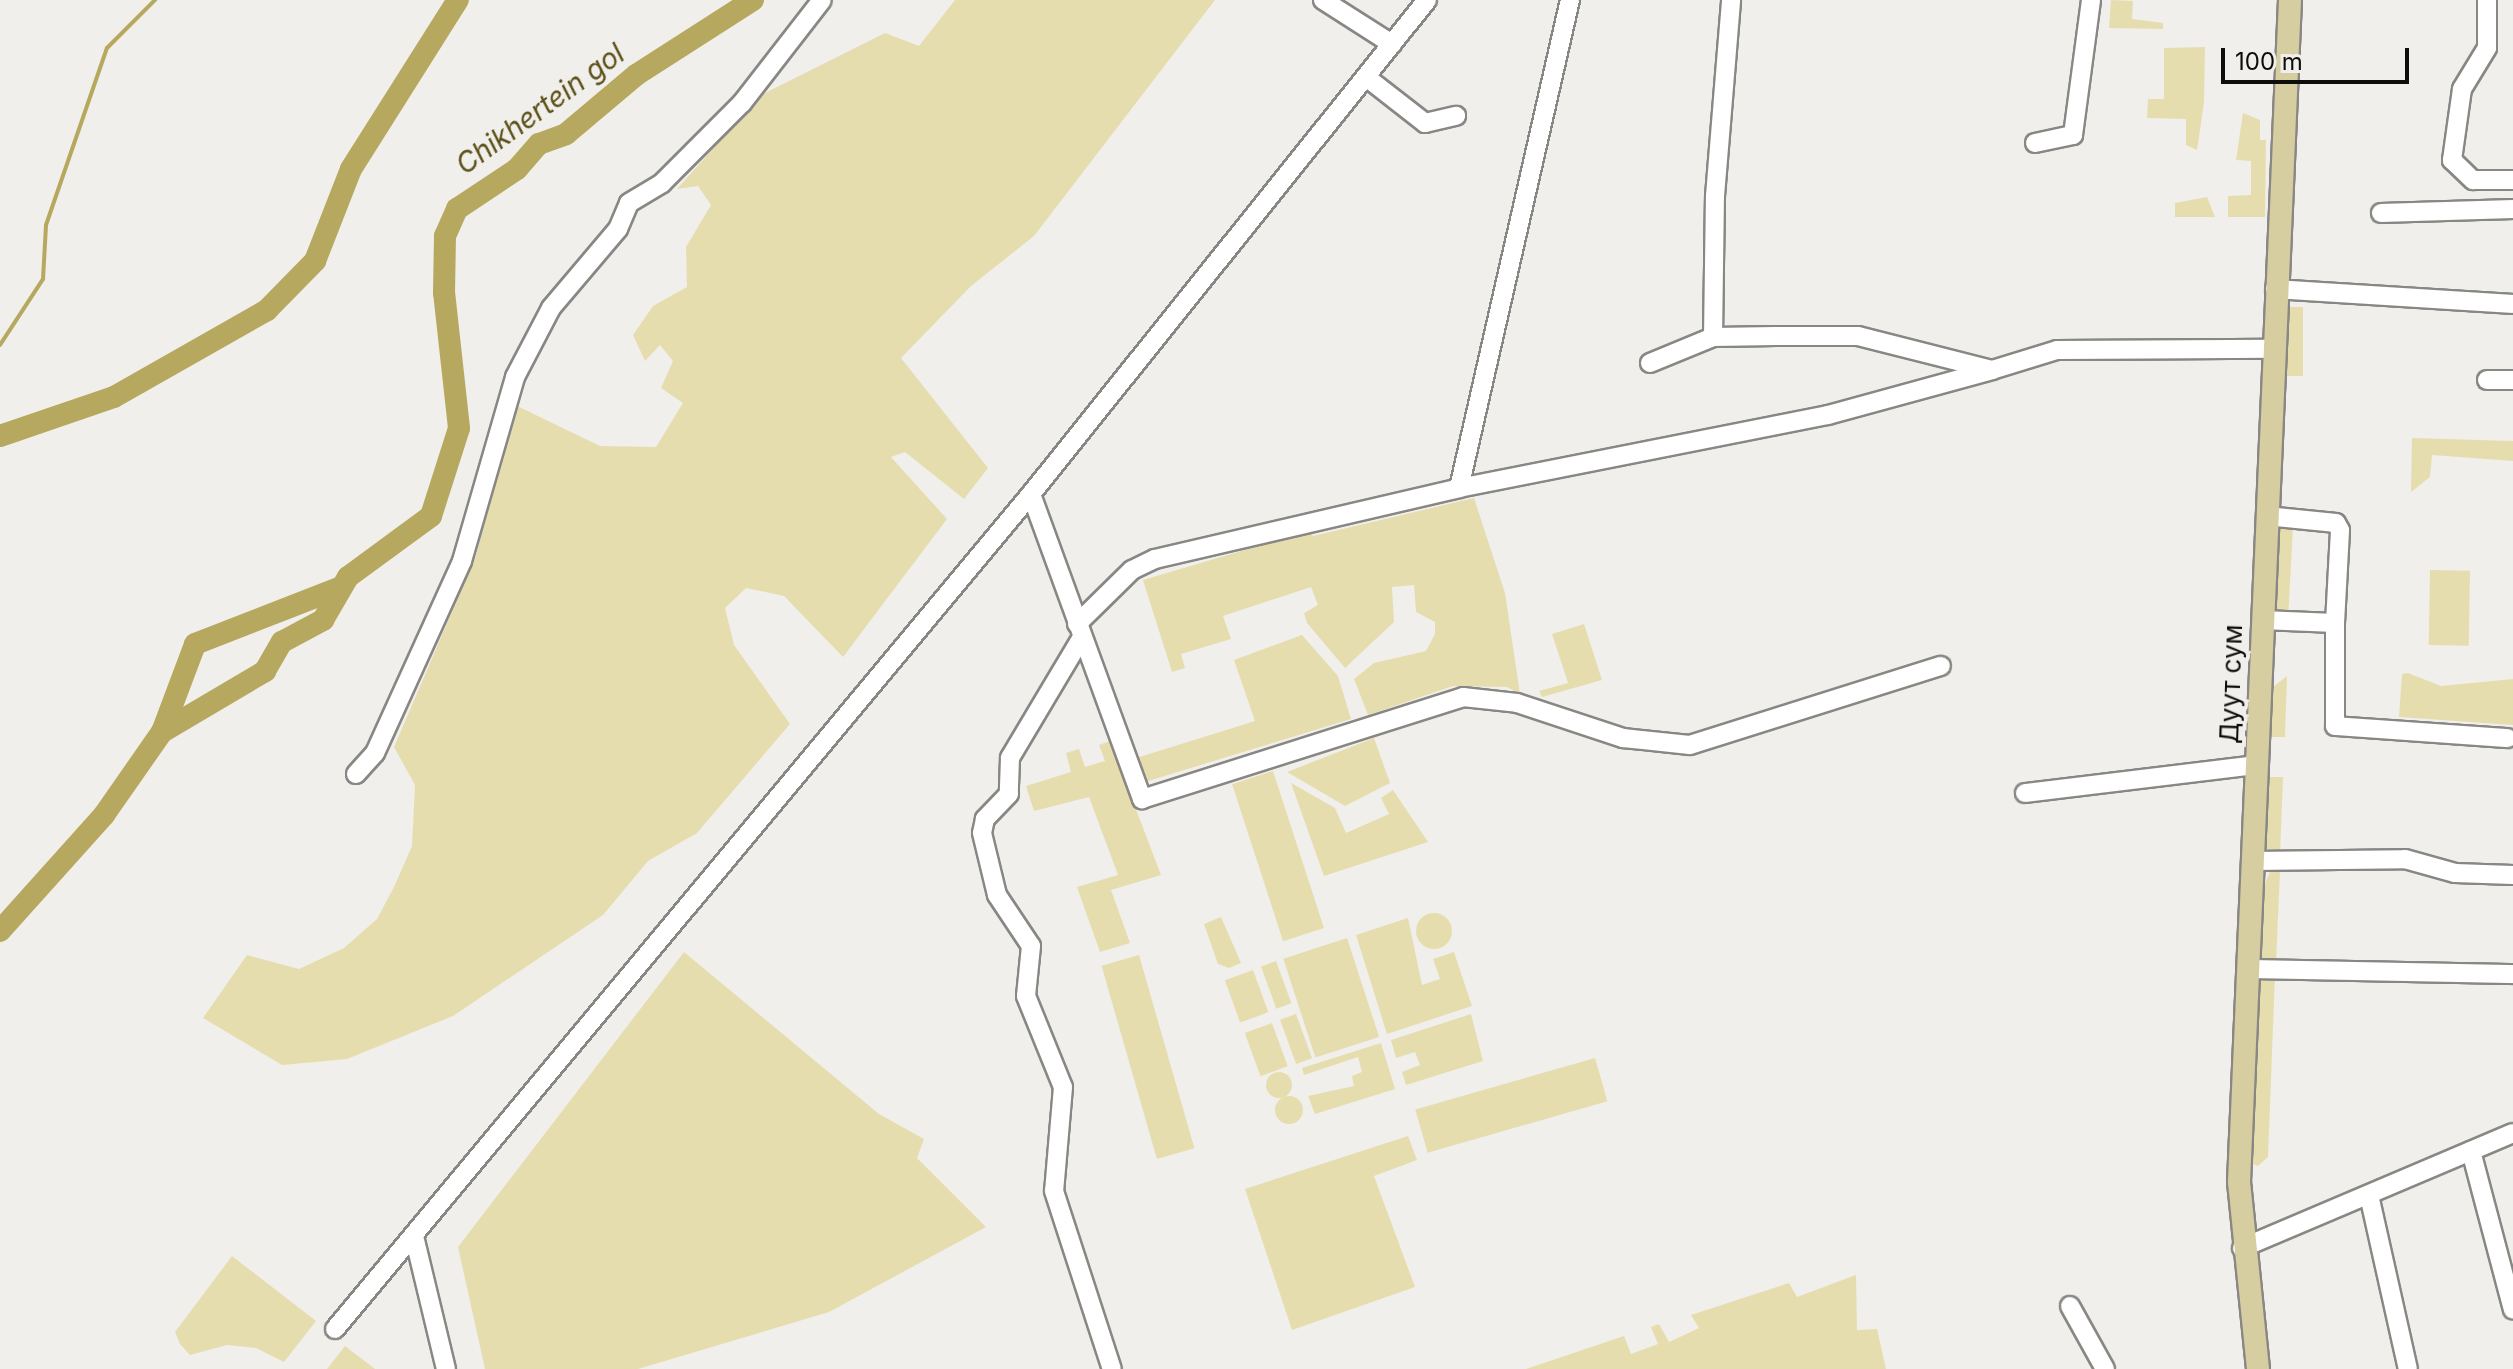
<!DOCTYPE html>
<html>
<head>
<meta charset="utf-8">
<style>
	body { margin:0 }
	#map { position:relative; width:2513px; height:1369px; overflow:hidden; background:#f0efeb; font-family:Inter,sans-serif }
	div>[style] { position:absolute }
	.green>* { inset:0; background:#e6ddaf; transform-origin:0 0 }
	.round { border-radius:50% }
	.stream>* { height:4px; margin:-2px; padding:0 2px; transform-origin:2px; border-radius:2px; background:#b7a85f }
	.river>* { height:22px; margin:-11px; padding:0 11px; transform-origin:11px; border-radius:11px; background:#b7a85f }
	.roads { filter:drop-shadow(2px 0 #888784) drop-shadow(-2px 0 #888784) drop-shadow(0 2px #888784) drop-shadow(0 -2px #888784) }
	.minor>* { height:18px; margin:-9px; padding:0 9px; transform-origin:9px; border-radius:9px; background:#fff }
	.major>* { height:22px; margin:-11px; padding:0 11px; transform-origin:11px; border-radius:11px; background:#d6cda1 }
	span { translate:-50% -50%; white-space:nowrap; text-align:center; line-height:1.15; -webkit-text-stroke:8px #f0efeb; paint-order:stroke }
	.street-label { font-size:26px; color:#0d0d0b }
	.water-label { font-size:28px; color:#5b5018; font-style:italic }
	.scale { position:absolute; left:2221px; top:48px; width:188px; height:36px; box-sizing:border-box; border:4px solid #0d0d0b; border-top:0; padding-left:10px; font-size:24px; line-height:28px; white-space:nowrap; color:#0d0d0b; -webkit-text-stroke:6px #f0efeb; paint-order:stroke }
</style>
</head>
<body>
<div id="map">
	<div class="green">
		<i style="clip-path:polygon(955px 0,1215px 0,1034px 236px,971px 286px,901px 358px,988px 468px,964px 499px,905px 452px,891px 457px,947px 519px,843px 657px,784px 596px,746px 588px,725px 608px,734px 645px,790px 724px,697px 833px,648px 861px,603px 915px,453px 1016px,347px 1059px,282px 1065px,203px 1018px,247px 955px,299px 969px,344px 948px,377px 919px,394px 887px,412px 846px,415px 785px,394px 747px,476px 556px,513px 404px,600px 446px,656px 447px,683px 403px,661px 388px,673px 361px,660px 345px,645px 361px,633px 335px,653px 306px,687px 287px,686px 247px,711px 205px,698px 186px,677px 189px,761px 95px,885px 33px,919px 46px)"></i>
		<i style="clip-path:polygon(2111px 0,2133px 1px,2132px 19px,2163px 23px,2163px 29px,2109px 28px)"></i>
		<i style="clip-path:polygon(2205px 47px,2204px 102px,2197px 150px,2186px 145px,2186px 119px,2147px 118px,2148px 99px,2164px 99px,2164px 48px)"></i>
		<i style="clip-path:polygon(2243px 113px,2260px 120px,2260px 140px,2266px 140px,2265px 217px,2228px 217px,2228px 196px,2251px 195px,2251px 161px,2236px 160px)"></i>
		<i style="clip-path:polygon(2207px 197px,2215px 217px,2175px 217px,2175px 203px)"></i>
		<i style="left:2283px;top:307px;width:20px;height:69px"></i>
		<i style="clip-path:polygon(2412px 438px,2513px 441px,2513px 461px,2432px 455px,2430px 477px,2411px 492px)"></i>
		<i style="clip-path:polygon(1474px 498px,1505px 593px,1520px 694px,1507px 687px,1453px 686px,1368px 715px,1354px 679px,1374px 663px,1426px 651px,1435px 634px,1435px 622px,1416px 612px,1414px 585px,1392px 587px,1394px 622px,1345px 668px,1307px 623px,1304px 613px,1318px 605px,1311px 587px,1223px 616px,1231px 639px,1181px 654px,1185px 668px,1172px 672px,1143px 580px,1309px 531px,1313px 536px)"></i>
		<i style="left:2274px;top:525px;width:19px;height:87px;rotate:3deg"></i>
		<i style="left:2430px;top:570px;width:40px;height:75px;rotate:1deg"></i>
		<i style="clip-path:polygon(1584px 624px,1602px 680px,1542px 697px,1539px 691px,1568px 683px,1552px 634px)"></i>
		<i style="clip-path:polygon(1302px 635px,1338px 676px,1351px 719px,1145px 782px,1133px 759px,1255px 721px,1234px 660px)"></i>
		<i style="clip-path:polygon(2408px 673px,2441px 686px,2513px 679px,2513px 725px,2399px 717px,2402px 674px)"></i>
		<i style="clip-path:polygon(2287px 676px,2285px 737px,2267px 737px,2268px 691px)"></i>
		<i style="clip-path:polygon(1374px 738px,1390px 783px,1345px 806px,1287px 772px)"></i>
		<i style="clip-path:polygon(1110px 741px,1161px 875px,1111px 890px,1130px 943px,1100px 952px,1077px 887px,1118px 875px,1089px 797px,1034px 811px,1026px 786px,1071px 772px,1066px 753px,1079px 749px,1085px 767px,1105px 761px,1099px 745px)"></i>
		<i style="left:1273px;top:771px;width:165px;height:43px;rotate:72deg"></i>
		<i style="clip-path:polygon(2264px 777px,2283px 777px,2280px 855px,2270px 855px,2262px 837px)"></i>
		<i style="clip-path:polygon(1291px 783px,1335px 808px,1346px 833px,1389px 814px,1381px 798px,1393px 790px,1428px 842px,1324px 876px)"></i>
		<i style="clip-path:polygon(2270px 872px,2280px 872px,2276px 963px,2256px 962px,2258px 900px)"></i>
		<i class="round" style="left:1416px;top:913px;width:36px;height:36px"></i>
		<i style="clip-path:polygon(1221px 917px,1241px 963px,1229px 968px,1218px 964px,1204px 924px)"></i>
		<i style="clip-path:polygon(1408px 918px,1422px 985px,1440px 979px,1433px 959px,1454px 952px,1472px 1006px,1387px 1034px,1356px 935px)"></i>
		<i style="left:1347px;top:938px;width:104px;height:67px;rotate:72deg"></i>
		<i style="clip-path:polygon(684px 952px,879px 1114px,924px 1139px,917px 1158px,986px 1227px,829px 1312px,638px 1369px,485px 1369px,458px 1247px)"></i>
		<i style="left:1139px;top:955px;width:201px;height:39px;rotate:74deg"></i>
		<i style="left:1276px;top:961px;width:45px;height:16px;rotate:70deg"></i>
		<i style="left:1253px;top:970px;width:45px;height:30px;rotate:70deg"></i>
		<i style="clip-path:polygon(2275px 975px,2268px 1157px,2258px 1166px,2251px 1163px,2255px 976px)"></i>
		<i style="left:1296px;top:1014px;width:47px;height:17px;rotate:70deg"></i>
		<i style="clip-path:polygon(1471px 1014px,1483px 1061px,1406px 1085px,1402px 1072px,1420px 1065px,1415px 1052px,1396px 1058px,1391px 1040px)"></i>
		<i style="left:1272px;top:1023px;width:46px;height:29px;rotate:70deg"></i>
		<i style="clip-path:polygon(1381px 1043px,1395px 1089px,1315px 1114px,1308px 1096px,1354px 1086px,1352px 1076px,1362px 1072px,1358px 1057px,1304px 1075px,1302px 1068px)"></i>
		<i style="left:1595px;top:1058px;width:45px;height:187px;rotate:74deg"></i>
		<i class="round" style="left:1266px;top:1072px;width:26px;height:26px"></i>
		<i class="round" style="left:1275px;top:1096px;width:28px;height:28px"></i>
		<i style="clip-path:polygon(1408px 1136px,1417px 1160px,1374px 1176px,1415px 1287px,1292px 1330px,1245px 1189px)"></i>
		<i style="clip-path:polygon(232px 1256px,316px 1321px,284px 1362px,256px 1348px,227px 1345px,190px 1355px,180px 1344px,175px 1332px)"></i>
		<i style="clip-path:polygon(1856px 1275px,1857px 1330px,1877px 1329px,1886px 1369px,1526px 1369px,1624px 1336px,1631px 1354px,1658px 1344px,1651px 1327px,1659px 1324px,1669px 1342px,1699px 1328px,1691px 1315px,1789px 1283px,1797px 1297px)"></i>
		<i style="clip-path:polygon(345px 1346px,375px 1369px,327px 1369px)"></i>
	</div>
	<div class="stream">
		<i style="left:0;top:345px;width:79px;rotate:-56.9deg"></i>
		<i style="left:43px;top:279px;width:54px;rotate:-86.8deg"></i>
		<i style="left:46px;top:225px;width:187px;rotate:-71deg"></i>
		<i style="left:107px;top:48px;width:68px;rotate:-45deg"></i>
	</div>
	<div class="river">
		<i style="left:0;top:436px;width:120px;rotate:-18.9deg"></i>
		<i style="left:114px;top:397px;width:176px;rotate:-29.6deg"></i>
		<i style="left:267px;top:310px;width:69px;rotate:-45.6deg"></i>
		<i style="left:315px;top:261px;width:99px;rotate:-68.6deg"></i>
		<i style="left:351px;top:169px;width:200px;rotate:-57.7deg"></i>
		<i style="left:162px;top:732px;width:94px;rotate:-69.4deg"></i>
		<i style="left:195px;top:644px;width:155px;rotate:-21.3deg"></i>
		<i style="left:0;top:931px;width:156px;rotate:-48.1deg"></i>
		<i style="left:104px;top:815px;width:101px;rotate:-55.1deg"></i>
		<i style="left:162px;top:732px;width:120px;rotate:-30.6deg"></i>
		<i style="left:265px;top:671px;width:34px;rotate:-60deg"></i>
		<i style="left:282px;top:642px;width:47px;rotate:-28.2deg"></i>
		<i style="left:323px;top:620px;width:50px;rotate:-59.8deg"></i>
		<i style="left:348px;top:577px;width:103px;rotate:-36.3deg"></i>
		<i style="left:431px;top:516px;width:92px;rotate:-72.3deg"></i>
		<i style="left:459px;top:428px;width:136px;rotate:-96.3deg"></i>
		<i style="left:444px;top:293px;width:57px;rotate:-89deg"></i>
		<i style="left:445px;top:236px;width:30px;rotate:-66deg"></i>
		<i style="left:457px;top:209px;width:72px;rotate:-33.7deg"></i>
		<i style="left:517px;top:169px;width:33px;rotate:-49deg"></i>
		<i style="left:539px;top:144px;width:29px;rotate:-20deg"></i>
		<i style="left:566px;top:134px;width:92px;rotate:-40.1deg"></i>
		<i style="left:636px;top:75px;width:139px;rotate:-32.7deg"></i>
	</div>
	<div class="roads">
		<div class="minor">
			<i style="left:1323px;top:0;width:82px;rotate:32.5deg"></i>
			<i style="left:2487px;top:0;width:48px;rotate:90deg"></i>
			<i style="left:2487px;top:48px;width:48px;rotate:121.4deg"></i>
			<i style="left:2462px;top:89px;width:72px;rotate:98deg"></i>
			<i style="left:2452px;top:160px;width:29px;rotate:44deg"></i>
			<i style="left:2473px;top:180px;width:40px"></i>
			<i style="left:1366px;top:77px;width:75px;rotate:37.9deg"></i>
			<i style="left:1425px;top:123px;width:32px;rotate:-13deg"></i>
			<i style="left:2035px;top:143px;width:39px;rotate:-12deg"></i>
			<i style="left:2073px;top:135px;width:136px;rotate:-82.4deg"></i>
			<i style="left:2381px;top:213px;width:132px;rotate:-1.7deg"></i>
			<i style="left:2275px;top:289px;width:238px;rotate:3.6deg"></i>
			<i style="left:1713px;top:337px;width:141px;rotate:-89.2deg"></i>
			<i style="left:1715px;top:196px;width:197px;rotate:-85.3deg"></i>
			<i style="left:1650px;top:363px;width:68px;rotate:-22.4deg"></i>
			<i style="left:1713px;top:337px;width:63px;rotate:-0.9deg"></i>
			<i style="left:1776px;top:336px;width:82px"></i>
			<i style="left:1858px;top:336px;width:138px;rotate:14.2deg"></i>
			<i style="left:1992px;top:370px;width:68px;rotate:-17.1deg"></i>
			<i style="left:2057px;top:350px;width:215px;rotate:-0.3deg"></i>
			<i style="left:2487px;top:380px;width:26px"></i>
			<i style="left:1459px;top:488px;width:500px;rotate:-77.19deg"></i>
			<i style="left:1031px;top:494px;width:325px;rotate:70deg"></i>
			<i style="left:1142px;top:799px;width:337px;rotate:-17.6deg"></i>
			<i style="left:1463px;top:697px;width:54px;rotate:6.3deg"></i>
			<i style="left:1517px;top:703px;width:112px;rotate:18.3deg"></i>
			<i style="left:1623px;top:738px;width:67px;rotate:6deg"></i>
			<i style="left:1690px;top:745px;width:263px;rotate:-17.5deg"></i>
			<i style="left:2262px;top:620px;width:73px;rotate:2.4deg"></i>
			<i style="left:2335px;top:623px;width:93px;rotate:-86.9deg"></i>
			<i style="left:2340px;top:530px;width:8px;rotate:-120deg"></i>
			<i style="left:2336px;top:523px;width:70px;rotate:-174.3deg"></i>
			<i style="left:2335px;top:623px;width:103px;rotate:90deg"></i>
			<i style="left:2335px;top:726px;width:173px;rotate:4deg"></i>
			<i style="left:1077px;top:624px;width:77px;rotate:-44.5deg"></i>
			<i style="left:1132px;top:570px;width:25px;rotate:-26deg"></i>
			<i style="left:1155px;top:559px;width:312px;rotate:-13.1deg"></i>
			<i style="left:1459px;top:488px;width:376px;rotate:-11.2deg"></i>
			<i style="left:1828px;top:415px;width:170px;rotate:-15.3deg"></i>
			<i style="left:1082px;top:637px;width:141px;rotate:120.8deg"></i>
			<i style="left:1010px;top:758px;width:36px;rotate:92deg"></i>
			<i style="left:1009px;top:794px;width:35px;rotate:134deg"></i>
			<i style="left:985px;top:819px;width:14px;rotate:102deg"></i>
			<i style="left:982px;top:833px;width:64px;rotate:76.4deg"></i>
			<i style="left:997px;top:895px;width:61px;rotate:56.3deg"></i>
			<i style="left:1031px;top:946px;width:50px;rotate:95.7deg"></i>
			<i style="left:1026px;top:996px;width:98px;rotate:67.9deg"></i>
			<i style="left:1063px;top:1087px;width:104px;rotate:94.9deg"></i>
			<i style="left:1054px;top:1191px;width:187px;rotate:72deg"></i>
			<i style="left:356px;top:774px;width:28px;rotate:-48deg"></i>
			<i style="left:375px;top:753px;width:211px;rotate:-65.6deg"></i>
			<i style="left:462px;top:561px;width:191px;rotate:-73.9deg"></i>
			<i style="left:515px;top:377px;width:78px;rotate:-62.4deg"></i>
			<i style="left:551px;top:308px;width:104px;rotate:-49.7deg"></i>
			<i style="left:618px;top:229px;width:28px;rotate:-67deg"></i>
			<i style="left:629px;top:203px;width:39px;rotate:-31deg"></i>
			<i style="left:662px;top:183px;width:113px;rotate:-45deg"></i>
			<i style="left:742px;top:103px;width:130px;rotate:-52.2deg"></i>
			<i style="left:2025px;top:793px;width:233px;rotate:-6.9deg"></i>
			<i style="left:2252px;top:861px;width:153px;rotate:-0.7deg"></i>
			<i style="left:2405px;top:859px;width:52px;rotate:15.6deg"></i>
			<i style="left:2455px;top:873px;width:58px;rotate:2deg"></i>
			<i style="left:2247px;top:969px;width:266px;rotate:1.1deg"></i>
			<i style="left:2471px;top:1151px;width:164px;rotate:75.2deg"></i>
			<i style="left:2369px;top:1195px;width:178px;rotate:77.4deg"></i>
			<i style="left:414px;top:1236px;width:137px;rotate:76.5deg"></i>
			<i style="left:2242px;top:1248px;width:294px;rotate:-23deg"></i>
			<i style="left:2070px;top:1306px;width:72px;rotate:60.9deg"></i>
			<i style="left:335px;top:1329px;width:1087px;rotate:-50.19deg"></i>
			<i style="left:1031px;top:494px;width:633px;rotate:-51.28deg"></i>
		</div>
		<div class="major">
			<i style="left:2258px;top:1369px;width:188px;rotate:-95.8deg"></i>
			<i style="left:2239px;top:1182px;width:1183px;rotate:-87.53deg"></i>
		</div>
	</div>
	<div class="street-label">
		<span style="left:2231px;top:684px;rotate:-88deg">Дуут сум</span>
	</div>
	<div class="water-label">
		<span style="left:540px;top:109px;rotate:-36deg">Chikhertein gol</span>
	</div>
	<div class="scale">100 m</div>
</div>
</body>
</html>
